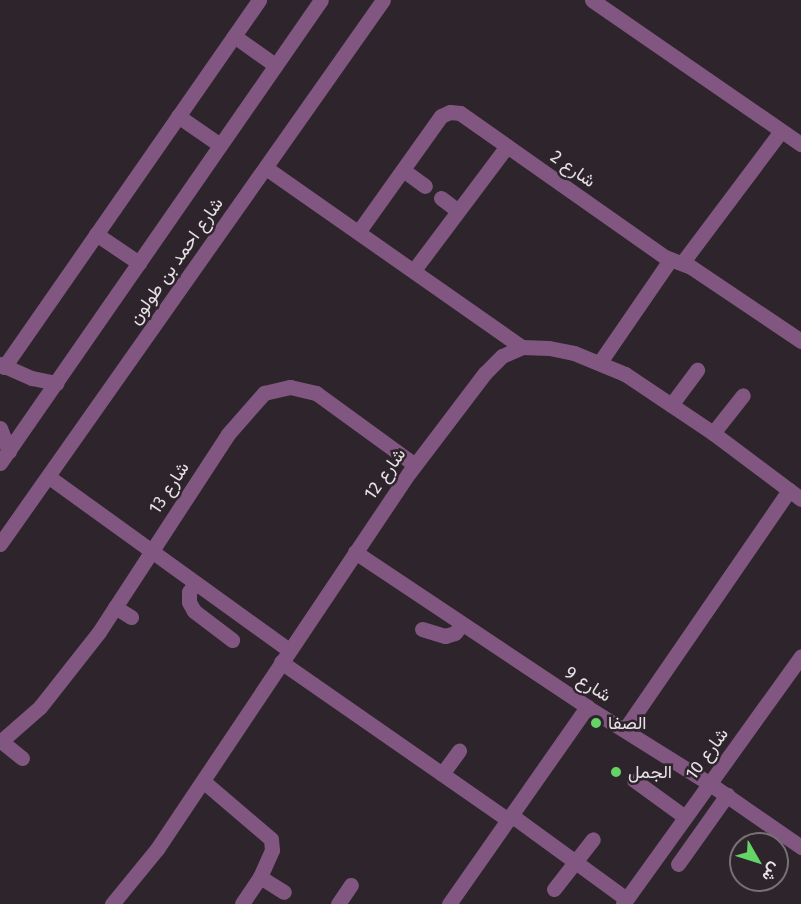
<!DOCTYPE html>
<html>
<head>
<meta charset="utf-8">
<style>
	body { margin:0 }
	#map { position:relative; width:801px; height:904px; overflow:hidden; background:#2d242c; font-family:"Fira Sans",Vazirmatn,sans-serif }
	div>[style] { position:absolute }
	.minor>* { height:15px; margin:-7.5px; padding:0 7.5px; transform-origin:7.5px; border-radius:7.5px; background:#815781 }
	.dots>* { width:16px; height:16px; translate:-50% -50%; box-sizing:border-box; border:3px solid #2d242c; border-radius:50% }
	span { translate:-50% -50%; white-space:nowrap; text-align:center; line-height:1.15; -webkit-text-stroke:5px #2d242c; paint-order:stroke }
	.street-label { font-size:18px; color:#e8e2e7 }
	.poi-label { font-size:18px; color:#e8e2e7 }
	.left { translate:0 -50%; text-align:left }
	.north { position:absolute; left:729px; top:832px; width:60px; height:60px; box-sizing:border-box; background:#2d242c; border:2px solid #787077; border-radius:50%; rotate:129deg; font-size:16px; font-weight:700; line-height:24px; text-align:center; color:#e8e2e7 }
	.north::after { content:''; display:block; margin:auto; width:21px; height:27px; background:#65d467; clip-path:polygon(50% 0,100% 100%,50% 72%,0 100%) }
</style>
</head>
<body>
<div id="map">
	<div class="minor">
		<i style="left:592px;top:0;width:254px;rotate:34.6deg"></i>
		<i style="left:234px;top:36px;width:50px;rotate:35.3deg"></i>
		<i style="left:178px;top:116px;width:51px;rotate:34.6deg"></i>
		<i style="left:266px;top:168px;width:312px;rotate:35deg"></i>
		<i style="left:403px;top:170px;width:27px;rotate:36deg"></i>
		<i style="left:441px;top:198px;width:21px;rotate:37deg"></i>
		<i style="left:359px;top:231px;width:141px;rotate:-54.5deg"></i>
		<i style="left:441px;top:116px;width:10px;rotate:-24deg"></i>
		<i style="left:450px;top:112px;width:10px;rotate:6deg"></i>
		<i style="left:460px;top:113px;width:251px;rotate:35.1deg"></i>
		<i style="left:665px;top:257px;width:28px;rotate:21deg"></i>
		<i style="left:691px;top:267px;width:133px;rotate:33.9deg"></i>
		<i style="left:96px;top:234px;width:52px;rotate:34deg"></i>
		<i style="left:682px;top:263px;width:165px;rotate:-53.1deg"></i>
		<i style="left:414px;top:270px;width:155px;rotate:-53.1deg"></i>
		<i style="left:600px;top:362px;width:124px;rotate:-55.5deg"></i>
		<i style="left:0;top:364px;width:35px;rotate:24deg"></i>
		<i style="left:32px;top:378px;width:25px;rotate:12deg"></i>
		<i style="left:4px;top:367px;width:447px;rotate:-55.2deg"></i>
		<i style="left:671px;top:405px;width:44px;rotate:-53.4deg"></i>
		<i style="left:0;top:428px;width:25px;rotate:69deg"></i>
		<i style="left:713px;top:433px;width:48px;rotate:-51.7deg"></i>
		<i style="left:0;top:463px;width:563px;rotate:-55.27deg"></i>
		<i style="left:49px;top:477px;width:296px;rotate:35.8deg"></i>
		<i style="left:0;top:544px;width:665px;rotate:-54.85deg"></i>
		<i style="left:355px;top:552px;width:279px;rotate:33.7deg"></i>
		<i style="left:587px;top:707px;width:145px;rotate:32deg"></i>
		<i style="left:710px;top:784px;width:111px;rotate:34.7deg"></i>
		<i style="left:195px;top:583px;width:11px;rotate:124deg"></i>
		<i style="left:189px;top:592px;width:10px;rotate:90deg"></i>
		<i style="left:189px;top:602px;width:10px;rotate:61deg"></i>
		<i style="left:194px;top:611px;width:48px;rotate:37.3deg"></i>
		<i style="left:115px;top:607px;width:19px;rotate:32deg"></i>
		<i style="left:422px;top:629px;width:24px;rotate:17deg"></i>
		<i style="left:445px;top:636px;width:10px;rotate:-17deg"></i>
		<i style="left:455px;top:633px;width:11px;rotate:-52deg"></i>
		<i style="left:281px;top:662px;width:277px;rotate:34.8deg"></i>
		<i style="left:625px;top:729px;width:290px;rotate:-55.5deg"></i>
		<i style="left:1px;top:741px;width:27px;rotate:39deg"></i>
		<i style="left:0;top:742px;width:53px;rotate:-41.2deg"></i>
		<i style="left:40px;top:707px;width:95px;rotate:-51.8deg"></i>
		<i style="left:99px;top:632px;width:236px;rotate:-56.9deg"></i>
		<i style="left:228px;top:434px;width:55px;rotate:-48.7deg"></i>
		<i style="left:264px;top:393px;width:27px;rotate:-13deg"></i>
		<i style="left:290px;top:387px;width:27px;rotate:13deg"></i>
		<i style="left:316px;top:393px;width:122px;rotate:36deg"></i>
		<i style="left:442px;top:774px;width:29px;rotate:-54deg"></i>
		<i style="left:634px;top:780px;width:63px;rotate:36deg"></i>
		<i style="left:203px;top:781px;width:89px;rotate:40.5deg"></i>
		<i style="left:271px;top:839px;width:11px;rotate:85deg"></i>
		<i style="left:272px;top:850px;width:30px;rotate:114deg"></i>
		<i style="left:260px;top:877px;width:32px;rotate:124deg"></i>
		<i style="left:511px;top:815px;width:142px;rotate:36.1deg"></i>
		<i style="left:678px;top:864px;width:85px;rotate:-54.6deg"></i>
		<i style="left:260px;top:877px;width:28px;rotate:32deg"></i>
		<i style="left:554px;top:889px;width:63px;rotate:-52deg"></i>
		<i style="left:112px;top:904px;width:71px;rotate:-50.7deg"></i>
		<i style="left:157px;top:849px;width:453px;rotate:-56.2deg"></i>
		<i style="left:409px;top:473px;width:126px;rotate:-52.8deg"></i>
		<i style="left:485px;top:373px;width:24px;rotate:-45deg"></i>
		<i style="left:502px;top:356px;width:22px;rotate:-24deg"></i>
		<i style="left:522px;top:347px;width:27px;rotate:2deg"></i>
		<i style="left:549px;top:348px;width:25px;rotate:11deg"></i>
		<i style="left:574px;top:353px;width:55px;rotate:22.4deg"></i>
		<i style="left:625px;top:374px;width:106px;rotate:33.8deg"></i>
		<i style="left:713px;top:433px;width:110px;rotate:36.9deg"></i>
		<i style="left:338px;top:904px;width:23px;rotate:-56deg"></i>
		<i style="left:449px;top:904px;width:241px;rotate:-55deg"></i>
		<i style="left:623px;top:904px;width:305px;rotate:-54.3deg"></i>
	</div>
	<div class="dots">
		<i style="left:596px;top:723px;background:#65d467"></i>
		<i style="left:616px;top:772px;background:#65d467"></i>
	</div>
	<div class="street-label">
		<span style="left:573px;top:169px;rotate:35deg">شارع 2</span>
		<span style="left:176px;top:261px;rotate:-55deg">شارع احمد بن طولون</span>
		<span style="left:385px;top:474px;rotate:-55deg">شارع 12</span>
		<span style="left:169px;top:488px;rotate:-57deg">شارع 13</span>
		<span style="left:588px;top:684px;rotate:32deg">شارع 9</span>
		<span style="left:707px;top:754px;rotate:-54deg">شارع 10</span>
	</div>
	<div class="poi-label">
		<span class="left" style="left:608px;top:723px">الصفا</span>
		<span class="left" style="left:628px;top:772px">الجمل</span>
	</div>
	<div class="north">ش</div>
</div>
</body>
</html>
